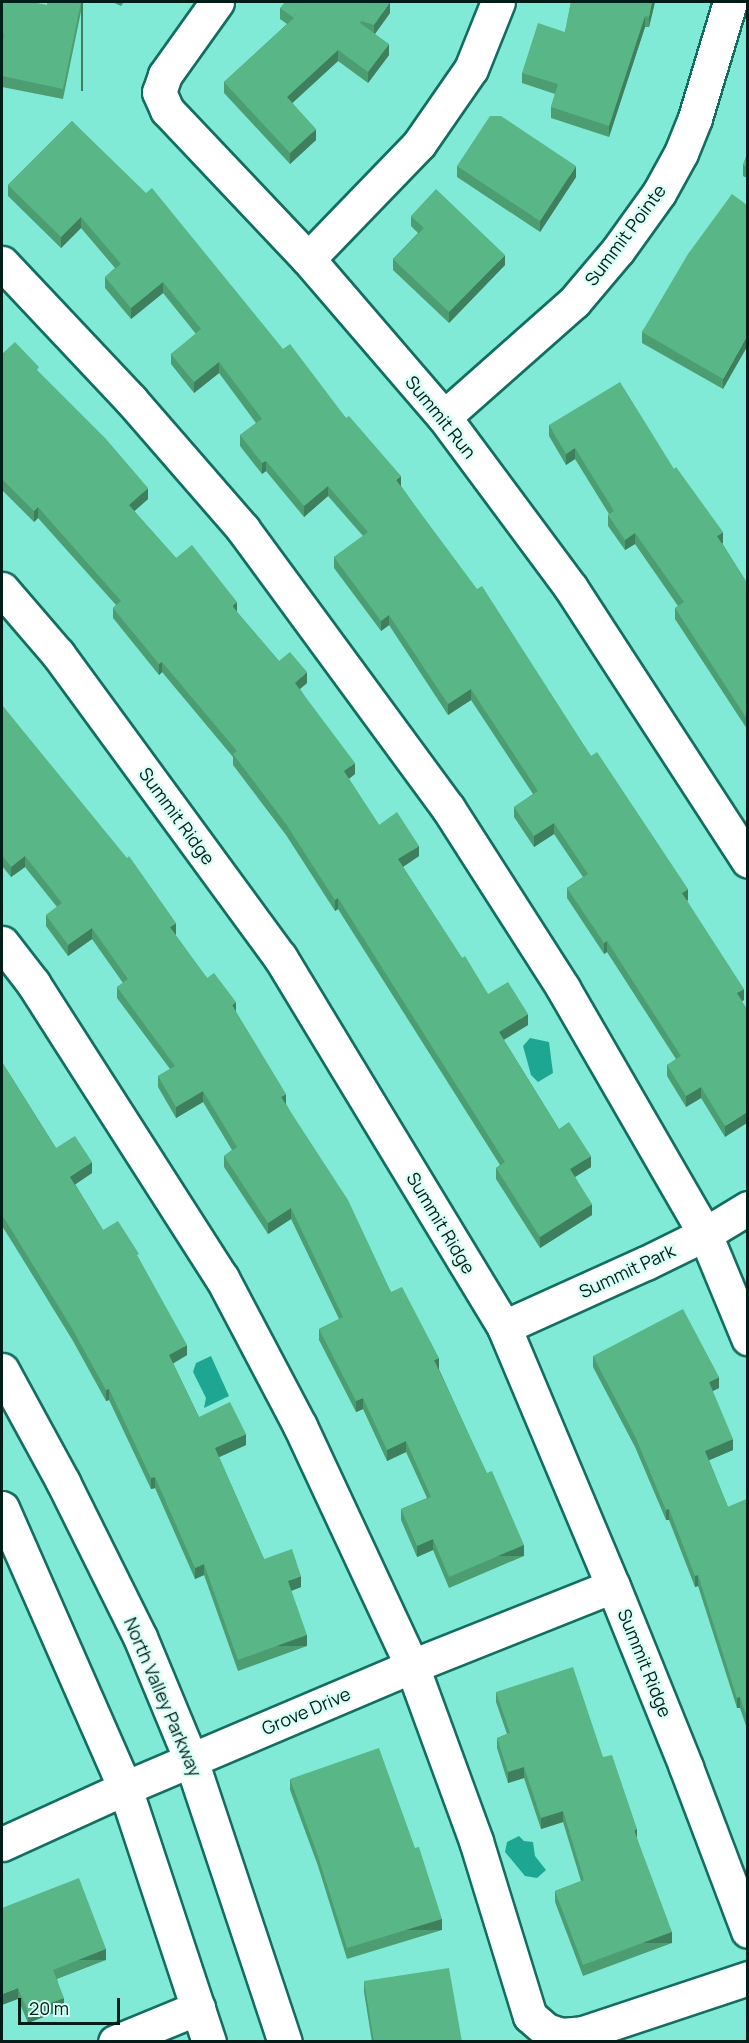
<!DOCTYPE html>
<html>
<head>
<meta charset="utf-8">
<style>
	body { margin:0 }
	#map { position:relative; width:749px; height:2043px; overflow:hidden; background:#81ead6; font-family:Manrope,sans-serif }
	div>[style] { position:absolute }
	.water>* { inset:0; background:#1da792 }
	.roads { filter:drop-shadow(2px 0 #146e60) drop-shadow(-2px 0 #146e60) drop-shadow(0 2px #146e60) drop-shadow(0 -2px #146e60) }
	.minor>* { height:33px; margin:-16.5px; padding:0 16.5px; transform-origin:16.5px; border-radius:16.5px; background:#fff }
	.wall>* { inset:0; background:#4d9d73 }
	.shaded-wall>* { inset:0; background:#3e7f5e; transform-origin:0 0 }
	.building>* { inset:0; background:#59b686 }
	span { translate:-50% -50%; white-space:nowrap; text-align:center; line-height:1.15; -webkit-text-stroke:4.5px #d8fff5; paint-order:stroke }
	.street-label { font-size:18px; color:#001d18 }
	.frame { position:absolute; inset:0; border:3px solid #001d18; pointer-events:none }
	.scale { position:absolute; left:18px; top:1998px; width:102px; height:27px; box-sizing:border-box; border:3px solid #001d18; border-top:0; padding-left:8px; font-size:18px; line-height:21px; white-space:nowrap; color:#001d18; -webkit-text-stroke:4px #d8fff5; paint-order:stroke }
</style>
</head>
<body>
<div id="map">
	<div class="water">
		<i style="clip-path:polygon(530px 1038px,549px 1042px,553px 1073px,538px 1082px,531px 1075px,523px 1046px)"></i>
		<i style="clip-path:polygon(211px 1356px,229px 1396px,204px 1408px,206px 1398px,193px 1372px,196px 1363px)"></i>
		<i style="clip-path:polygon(519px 1836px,524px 1841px,533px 1842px,535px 1856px,546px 1870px,537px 1878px,525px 1876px,505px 1852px,507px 1842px)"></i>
	</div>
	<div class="roads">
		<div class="minor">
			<i style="left:217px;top:2px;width:90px;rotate:125.5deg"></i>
			<i style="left:165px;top:75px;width:18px;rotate:109deg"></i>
			<i style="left:159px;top:92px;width:20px;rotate:66deg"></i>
			<i style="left:167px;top:110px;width:205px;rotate:46.6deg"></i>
			<i style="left:308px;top:259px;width:208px;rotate:49.3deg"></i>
			<i style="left:444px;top:417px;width:213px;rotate:53.4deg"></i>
			<i style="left:571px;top:588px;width:325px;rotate:57deg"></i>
			<i style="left:308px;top:259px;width:160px;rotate:-46deg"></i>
			<i style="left:419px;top:144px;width:91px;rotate:-55.3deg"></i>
			<i style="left:471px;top:69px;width:72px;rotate:-68.1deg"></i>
			<i style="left:2px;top:263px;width:188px;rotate:46.7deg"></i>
			<i style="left:131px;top:400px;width:171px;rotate:49deg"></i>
			<i style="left:243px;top:529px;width:346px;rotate:53.7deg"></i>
			<i style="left:448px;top:808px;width:214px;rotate:57.4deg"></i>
			<i style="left:563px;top:988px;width:284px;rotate:60deg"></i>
			<i style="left:705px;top:1234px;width:113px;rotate:67.5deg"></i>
			<i style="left:444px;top:417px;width:174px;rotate:-41.5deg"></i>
			<i style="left:574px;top:302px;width:68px;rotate:-49.8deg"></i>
			<i style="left:618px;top:250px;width:70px;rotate:-54.3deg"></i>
			<i style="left:659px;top:193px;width:46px;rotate:-61.2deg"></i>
			<i style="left:681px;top:153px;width:38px;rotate:-68deg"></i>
			<i style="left:695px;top:118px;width:121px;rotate:-73.2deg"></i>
			<i style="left:2px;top:589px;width:86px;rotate:49.3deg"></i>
			<i style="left:58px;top:654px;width:376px;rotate:53.8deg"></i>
			<i style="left:280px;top:957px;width:433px;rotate:58.8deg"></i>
			<i style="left:504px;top:1327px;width:281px;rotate:67.2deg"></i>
			<i style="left:613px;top:1586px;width:195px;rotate:68deg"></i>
			<i style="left:686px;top:1767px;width:175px;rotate:69.3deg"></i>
			<i style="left:2px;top:943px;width:51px;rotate:52.2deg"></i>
			<i style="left:33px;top:983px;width:350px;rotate:57.4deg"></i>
			<i style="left:222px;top:1278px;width:167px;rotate:62.2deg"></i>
			<i style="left:300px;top:1426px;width:265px;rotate:65deg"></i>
			<i style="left:412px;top:1666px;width:186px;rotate:69.9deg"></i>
			<i style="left:476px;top:1841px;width:183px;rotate:72.9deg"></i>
			<i style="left:530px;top:2016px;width:21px;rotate:41deg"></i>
			<i style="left:546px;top:2030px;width:16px;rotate:18deg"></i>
			<i style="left:561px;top:2035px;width:22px;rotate:-5deg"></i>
			<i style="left:583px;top:2033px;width:174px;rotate:-18.4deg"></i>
			<i style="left:504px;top:1327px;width:156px;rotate:-24.3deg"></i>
			<i style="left:646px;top:1263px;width:66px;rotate:-26.2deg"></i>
			<i style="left:705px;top:1234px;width:50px;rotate:-31.2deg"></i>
			<i style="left:2px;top:1370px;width:128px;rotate:61.4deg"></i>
			<i style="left:63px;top:1482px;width:173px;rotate:63.6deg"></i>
			<i style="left:140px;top:1637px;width:133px;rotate:67.5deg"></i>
			<i style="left:191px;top:1760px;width:297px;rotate:71.6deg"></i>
			<i style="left:2px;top:1508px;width:306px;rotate:66.3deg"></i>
			<i style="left:125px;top:1788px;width:268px;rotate:71.7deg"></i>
			<i style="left:2px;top:1844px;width:135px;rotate:-24.5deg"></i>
			<i style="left:125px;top:1788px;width:312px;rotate:-23deg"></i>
			<i style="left:412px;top:1666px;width:216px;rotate:-21.7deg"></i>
			<i style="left:115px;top:2042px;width:90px;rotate:-22.3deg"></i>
		</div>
	</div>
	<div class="wall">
		<i style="clip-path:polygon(2px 2px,47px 5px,48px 2px,83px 2px,63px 99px,2px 87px)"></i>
		<i style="clip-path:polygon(112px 2px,124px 2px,121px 6px)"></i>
		<i style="clip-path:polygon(571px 2px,655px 2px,649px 27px,645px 27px,609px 137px,551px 118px,551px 107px,555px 94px,522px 83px,522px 73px,565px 32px)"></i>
		<i style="clip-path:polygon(280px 8px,390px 13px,375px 34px,389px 55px,368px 83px,338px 61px,292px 103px,316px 140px,290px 164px,224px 93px,224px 82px,287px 24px,280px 19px)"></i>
		<i style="clip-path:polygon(72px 121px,346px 418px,401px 486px,591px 756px,688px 900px,687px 901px,744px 1000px,742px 1001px,725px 1137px,701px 1098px,686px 1107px,667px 1076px,667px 1065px,676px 1059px,607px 952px,604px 954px,567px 898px,567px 888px,583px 877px,554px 834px,534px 847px,514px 817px,514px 807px,533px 794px,471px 700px,448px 715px,389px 625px,381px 631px,334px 568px,334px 557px,363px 536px,328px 496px,304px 517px,266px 471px,262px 474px,240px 446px,240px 435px,256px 423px,219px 373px,194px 393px,171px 364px,171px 354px,196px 334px,163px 293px,131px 319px,105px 288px,105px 277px,115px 268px,81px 228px,61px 248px,8px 196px,8px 185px)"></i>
		<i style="clip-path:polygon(747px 154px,747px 178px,743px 176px,743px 165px)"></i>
		<i style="clip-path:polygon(457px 166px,576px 177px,540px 232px,457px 177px)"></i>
		<i style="clip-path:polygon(732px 194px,723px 389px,642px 343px,642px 332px)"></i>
		<i style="clip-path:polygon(411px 216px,505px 265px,449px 323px,393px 270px,393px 259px,418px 233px,411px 226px)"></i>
		<i style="clip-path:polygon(2px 354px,39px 373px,148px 499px,134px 511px,176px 558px,237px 612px,279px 661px,307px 683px,300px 689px,355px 774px,349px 779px,379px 825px,419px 856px,403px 867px,462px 958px,488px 994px,528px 1025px,504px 1040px,559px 1129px,591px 1167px,575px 1177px,592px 1215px,540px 1248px,496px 1179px,496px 1168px,500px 1165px,338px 909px,335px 911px,286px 835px,233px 765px,233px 757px,162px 672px,159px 675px,113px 618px,113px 608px,116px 605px,38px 518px,34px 522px,2px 490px)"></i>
		<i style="clip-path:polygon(549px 425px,674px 469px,723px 543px,722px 543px,747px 583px,747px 729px,675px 619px,675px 608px,678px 606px,635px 544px,625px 550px,608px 526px,608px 515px,609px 514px,575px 459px,566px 465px,549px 436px)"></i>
		<i style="clip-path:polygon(2px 705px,176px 934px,175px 935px,207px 978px,236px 1012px,286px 1104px,391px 1292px,439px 1369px,524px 1556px,449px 1588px,433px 1550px,417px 1557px,401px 1520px,401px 1509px,427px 1498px,406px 1452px,387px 1461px,363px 1409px,356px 1412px,319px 1340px,319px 1329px,339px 1319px,291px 1219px,268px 1234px,224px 1167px,224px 1156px,232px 1150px,203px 1102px,176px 1118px,158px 1087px,158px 1076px,170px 1069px,117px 998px,117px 987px,123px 983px,92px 939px,68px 956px,46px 926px,46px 915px,57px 907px,25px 867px,11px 877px,2px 866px)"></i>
		<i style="clip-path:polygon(2px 1062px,56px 1148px,92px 1173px,75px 1184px,103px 1230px,139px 1259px,187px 1355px,173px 1363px,199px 1417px,246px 1445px,219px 1457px,264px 1559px,301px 1587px,291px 1591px,307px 1646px,238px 1671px,204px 1575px,195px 1579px,155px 1488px,151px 1489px,109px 1400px,106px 1401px,73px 1341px,14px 1245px,2px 1226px)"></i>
		<i style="clip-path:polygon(593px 1356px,719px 1388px,712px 1391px,733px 1450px,709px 1460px,728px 1507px,747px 1499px,747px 1729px,740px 1708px,737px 1708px,698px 1586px,695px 1587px,669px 1520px,666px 1520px,635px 1447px,593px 1367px)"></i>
		<i style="clip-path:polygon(496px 1692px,603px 1757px,637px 1839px,672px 1943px,583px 1976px,555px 1902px,555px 1891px,581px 1881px,563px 1822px,541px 1829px,524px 1778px,508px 1783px,497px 1748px,497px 1738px,507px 1734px,496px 1702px)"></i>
		<i style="clip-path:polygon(290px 1779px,415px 1848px,442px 1930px,347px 1959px,318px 1866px,290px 1790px)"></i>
		<i style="clip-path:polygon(2px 1908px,106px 1960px,57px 1979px,64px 2009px,28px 2023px,18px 1999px)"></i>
		<i style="clip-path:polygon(364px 1981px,462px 2042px,372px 2042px,364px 1992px)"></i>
	</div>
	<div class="shaded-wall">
		<i style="left:81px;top:2px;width:2px;height:89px"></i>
		<i style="clip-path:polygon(390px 2px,390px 13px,374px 35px,374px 25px)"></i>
		<i style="clip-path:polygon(652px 2px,655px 2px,649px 27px,649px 17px)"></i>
		<i style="clip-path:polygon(645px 16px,645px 27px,609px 137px,609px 126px)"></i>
		<i style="clip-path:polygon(389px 44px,389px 55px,368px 83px,368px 72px)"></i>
		<i style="clip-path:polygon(338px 50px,338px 61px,287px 108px,287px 97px)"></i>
		<i style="clip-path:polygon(316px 129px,316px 140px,290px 164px,290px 153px)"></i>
		<i style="clip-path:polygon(576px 166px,576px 177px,540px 232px,540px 221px)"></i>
		<i style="clip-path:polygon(81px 217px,81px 228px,61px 248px,61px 237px)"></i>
		<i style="clip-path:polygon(505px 255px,505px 265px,449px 323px,449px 312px)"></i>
		<i style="clip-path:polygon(163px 282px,163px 293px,131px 319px,131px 308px)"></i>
		<i style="clip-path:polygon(747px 336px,747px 347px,723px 389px,723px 379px)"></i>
		<i style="clip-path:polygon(219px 362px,219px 373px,194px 393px,194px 382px)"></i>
		<i style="clip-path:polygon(575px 448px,575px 459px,566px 465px,566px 454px)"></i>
		<i style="clip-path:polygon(266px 461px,266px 471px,262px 474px,262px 463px)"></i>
		<i style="clip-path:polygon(401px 476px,401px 487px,396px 480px)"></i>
		<i style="clip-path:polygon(328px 486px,328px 496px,304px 517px,304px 506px)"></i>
		<i style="clip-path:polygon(148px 488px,148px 499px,129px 516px,129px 505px)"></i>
		<i style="clip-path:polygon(38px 507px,38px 518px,34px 522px,34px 511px)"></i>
		<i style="clip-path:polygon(723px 532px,723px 543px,717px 547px,717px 536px)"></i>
		<i style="clip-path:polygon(635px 533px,635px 544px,625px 550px,625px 540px)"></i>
		<i style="clip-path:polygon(237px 602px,237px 612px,232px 606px)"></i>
		<i style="clip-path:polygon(389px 615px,389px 625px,381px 631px,381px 621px)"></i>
		<i style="clip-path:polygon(162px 662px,162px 672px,159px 675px,159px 664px)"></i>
		<i style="clip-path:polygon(307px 672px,307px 683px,295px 693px,295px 683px)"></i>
		<i style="clip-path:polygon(471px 689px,471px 700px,448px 715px,448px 704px)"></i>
		<i style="clip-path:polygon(355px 763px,355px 774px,344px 782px,344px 771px)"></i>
		<i style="clip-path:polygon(554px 823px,554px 834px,534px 847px,534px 836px)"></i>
		<i style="clip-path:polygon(419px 846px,419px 856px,398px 870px,398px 859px)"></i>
		<i style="clip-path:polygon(25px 856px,25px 867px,11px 877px,11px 867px)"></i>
		<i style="clip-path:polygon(688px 889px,688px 900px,682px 904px,682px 893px)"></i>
		<i style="clip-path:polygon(338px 898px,338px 909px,335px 911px,335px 900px)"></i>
		<i style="clip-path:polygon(176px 923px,176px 934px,170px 938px,170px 927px)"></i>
		<i style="clip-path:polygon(92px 928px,92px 939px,68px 956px,68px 945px)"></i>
		<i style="clip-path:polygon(607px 941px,607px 952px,604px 954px,604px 943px)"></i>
		<i style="clip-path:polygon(744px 989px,744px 1000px,737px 1004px,737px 993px)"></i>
		<i style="clip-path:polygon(236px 1002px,236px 1013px,232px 1005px)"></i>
		<i style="clip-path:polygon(528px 1014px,528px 1025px,499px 1042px,499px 1032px)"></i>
		<i style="clip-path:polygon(701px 1087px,701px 1098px,686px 1107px,686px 1096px)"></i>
		<i style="clip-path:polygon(203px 1091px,203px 1102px,176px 1118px,176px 1107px)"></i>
		<i style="clip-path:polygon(286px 1094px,286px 1105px,281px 1097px)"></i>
		<i style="clip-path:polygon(747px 1112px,747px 1123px,725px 1137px,725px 1126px)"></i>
		<i style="clip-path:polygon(591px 1156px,591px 1167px,570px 1180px,570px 1169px)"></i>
		<i style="clip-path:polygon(92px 1162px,92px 1173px,70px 1188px,70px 1177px)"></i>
		<i style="clip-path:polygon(592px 1204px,592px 1215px,540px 1248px,540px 1237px)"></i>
		<i style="clip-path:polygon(291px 1208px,291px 1219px,268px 1234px,268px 1223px)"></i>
		<i style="clip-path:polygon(187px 1345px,187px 1355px,169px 1366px,169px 1355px)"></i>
		<i style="clip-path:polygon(439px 1358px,439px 1369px,434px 1371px,434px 1360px)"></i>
		<i style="clip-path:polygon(719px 1377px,719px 1388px,709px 1393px,709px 1382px)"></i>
		<i style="clip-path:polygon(109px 1389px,109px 1400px,106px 1401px,106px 1390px)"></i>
		<i style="clip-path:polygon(363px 1398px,363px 1409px,356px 1412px,356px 1401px)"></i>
		<i style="clip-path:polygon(246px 1434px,246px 1445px,215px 1459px,215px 1448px)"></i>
		<i style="clip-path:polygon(733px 1439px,733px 1450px,705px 1462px,705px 1451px)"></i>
		<i style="clip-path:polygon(406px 1441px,406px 1452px,387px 1461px,387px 1450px)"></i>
		<i style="clip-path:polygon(155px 1477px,155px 1488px,151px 1489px,151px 1478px)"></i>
		<i style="left:669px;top:1509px;width:11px;height:3px;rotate:90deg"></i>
		<i style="clip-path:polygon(433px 1539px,433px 1550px,417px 1557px,417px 1546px)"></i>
		<i style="left:524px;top:1545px;width:11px;height:82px;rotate:90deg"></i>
		<i style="clip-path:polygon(204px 1564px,204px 1575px,195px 1579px,195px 1568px)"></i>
		<i style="clip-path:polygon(698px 1575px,698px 1586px,695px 1587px,695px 1576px)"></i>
		<i style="clip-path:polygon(301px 1576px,301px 1587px,288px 1592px,288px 1581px)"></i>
		<i style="left:307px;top:1635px;width:11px;height:73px;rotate:90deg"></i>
		<i style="left:740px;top:1697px;width:11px;height:3px;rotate:90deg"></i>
		<i style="clip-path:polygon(524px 1767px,524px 1778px,508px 1783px,508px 1772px)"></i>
		<i style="clip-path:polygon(563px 1811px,563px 1822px,541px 1829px,541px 1818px)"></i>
		<i style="clip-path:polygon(637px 1829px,637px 1840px,634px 1830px)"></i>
		<i style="left:442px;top:1919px;width:11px;height:99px;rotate:90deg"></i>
		<i style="left:672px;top:1932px;width:11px;height:95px;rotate:90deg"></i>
		<i style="left:106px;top:1949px;width:11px;height:57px;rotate:90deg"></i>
		<i style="clip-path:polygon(18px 1988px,18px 1999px,2px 2005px,2px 1994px)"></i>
		<i style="clip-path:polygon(64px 1998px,64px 2009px,28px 2023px,28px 2012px)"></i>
	</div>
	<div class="building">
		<i style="clip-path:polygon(2px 2px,32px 2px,47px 5px,48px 2px,81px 2px,63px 89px,2px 76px,2px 47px,4px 34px,2px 34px)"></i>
		<i style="clip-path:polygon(285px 2px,390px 2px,374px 25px,361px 21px,360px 23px,389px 44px,368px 72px,338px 50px,287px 97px,316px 129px,290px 153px,224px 82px,294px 18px,280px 8px)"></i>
		<i style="clip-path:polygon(571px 2px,652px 2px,649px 17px,645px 16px,609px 126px,551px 107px,558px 84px,522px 73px,538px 23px,565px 32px)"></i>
		<i style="clip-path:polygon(490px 116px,501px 116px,576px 166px,540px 221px,457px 166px)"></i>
		<i style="clip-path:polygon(72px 121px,146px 193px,152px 188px,283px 349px,290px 344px,346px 418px,349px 416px,401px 476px,396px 480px,477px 589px,482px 586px,591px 756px,597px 752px,688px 889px,682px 893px,744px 989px,737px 993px,747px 1009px,747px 1112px,725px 1126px,701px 1087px,686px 1096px,667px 1065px,681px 1056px,607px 941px,604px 943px,567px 888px,588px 874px,554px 823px,534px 836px,514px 807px,538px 791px,471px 689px,448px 704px,389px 615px,381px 621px,334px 557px,368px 532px,328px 486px,304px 506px,266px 461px,262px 463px,240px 435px,262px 419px,219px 362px,194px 382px,171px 354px,201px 329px,163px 282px,131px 308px,105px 277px,121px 264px,81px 217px,61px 237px,8px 185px)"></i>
		<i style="clip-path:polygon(747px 154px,747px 167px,743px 165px)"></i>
		<i style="clip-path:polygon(436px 189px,505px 255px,449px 312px,393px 259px,424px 228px,411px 216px)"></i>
		<i style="clip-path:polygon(732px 194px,747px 205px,747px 336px,723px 379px,642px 332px,688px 254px)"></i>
		<i style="clip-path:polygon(15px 342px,39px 367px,37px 370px,106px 439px,148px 488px,129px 505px,176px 558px,192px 545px,237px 602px,232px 606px,279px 661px,290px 652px,307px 672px,295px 683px,355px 763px,344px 771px,379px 825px,397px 812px,419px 846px,398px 859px,462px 958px,465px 956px,488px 994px,508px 982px,528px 1014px,499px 1032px,559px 1129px,569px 1122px,591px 1156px,570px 1169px,592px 1204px,540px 1237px,496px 1168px,505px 1162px,338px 898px,335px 900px,286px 824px,233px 754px,237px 751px,162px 662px,159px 664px,113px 608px,121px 601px,38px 507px,34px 511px,2px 479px,2px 354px)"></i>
		<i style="clip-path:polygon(620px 382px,674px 469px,676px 467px,723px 532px,717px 536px,747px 583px,747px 719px,675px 608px,684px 602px,635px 533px,625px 540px,608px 515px,614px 511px,575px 448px,566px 454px,549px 425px)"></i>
		<i style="clip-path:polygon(2px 705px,127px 858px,129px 856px,176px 923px,170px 927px,207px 978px,214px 973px,236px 1002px,232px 1005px,286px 1094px,281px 1097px,348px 1200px,391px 1292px,402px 1287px,439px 1358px,434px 1360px,487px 1473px,492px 1471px,524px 1545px,449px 1577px,433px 1539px,417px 1546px,401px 1509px,431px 1497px,406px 1441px,387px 1450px,363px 1398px,356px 1401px,319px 1329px,343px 1317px,291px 1208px,268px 1223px,224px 1156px,237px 1147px,203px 1091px,176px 1107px,158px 1076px,175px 1066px,117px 987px,128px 979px,92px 928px,68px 945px,46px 915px,62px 903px,25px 856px,11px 867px,2px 855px)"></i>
		<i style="clip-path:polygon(2px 1062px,56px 1148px,75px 1136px,92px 1162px,70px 1177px,103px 1230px,118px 1221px,139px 1254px,137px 1255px,187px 1345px,169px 1355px,199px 1417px,230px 1402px,246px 1434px,215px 1448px,264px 1559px,292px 1549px,301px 1576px,288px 1581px,307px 1635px,238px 1660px,204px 1564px,195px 1568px,155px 1477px,151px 1478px,109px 1389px,106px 1390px,73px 1330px,14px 1234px,2px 1215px)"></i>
		<i style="clip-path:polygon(683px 1309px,719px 1377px,709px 1382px,733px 1439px,705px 1451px,728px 1507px,747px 1499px,747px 1718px,740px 1697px,737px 1698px,698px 1575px,695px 1576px,669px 1509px,666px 1510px,635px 1436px,593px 1356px)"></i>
		<i style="clip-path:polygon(573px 1667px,603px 1757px,612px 1755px,637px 1829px,634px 1830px,672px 1932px,583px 1965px,555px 1891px,584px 1880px,563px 1811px,541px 1818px,524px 1767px,508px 1772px,497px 1738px,510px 1733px,496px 1692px)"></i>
		<i style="clip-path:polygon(379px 1748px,415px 1848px,419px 1847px,442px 1919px,347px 1948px,318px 1856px,290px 1779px)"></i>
		<i style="clip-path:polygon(79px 1878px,106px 1949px,53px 1970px,64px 1998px,28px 2012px,18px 1988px,2px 1994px,2px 1908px)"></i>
		<i style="clip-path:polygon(449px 1968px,462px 2042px,374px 2042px,364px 1981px)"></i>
	</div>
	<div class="street-label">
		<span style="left:625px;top:235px;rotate:-53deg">Summit Pointe</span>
		<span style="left:441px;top:417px;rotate:51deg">Summit Run</span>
		<span style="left:177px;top:816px;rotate:54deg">Summit Ridge</span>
		<span style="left:441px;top:1223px;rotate:59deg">Summit Ridge</span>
		<span style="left:627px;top:1271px;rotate:-25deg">Summit Park</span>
		<span style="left:645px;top:1663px;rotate:68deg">Summit Ridge</span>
		<span style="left:163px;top:1697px;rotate:67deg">North Valley Parkway</span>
		<span style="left:306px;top:1711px;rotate:-23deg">Grove Drive</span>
	</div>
	<div class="frame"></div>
	<div class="scale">20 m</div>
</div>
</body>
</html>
